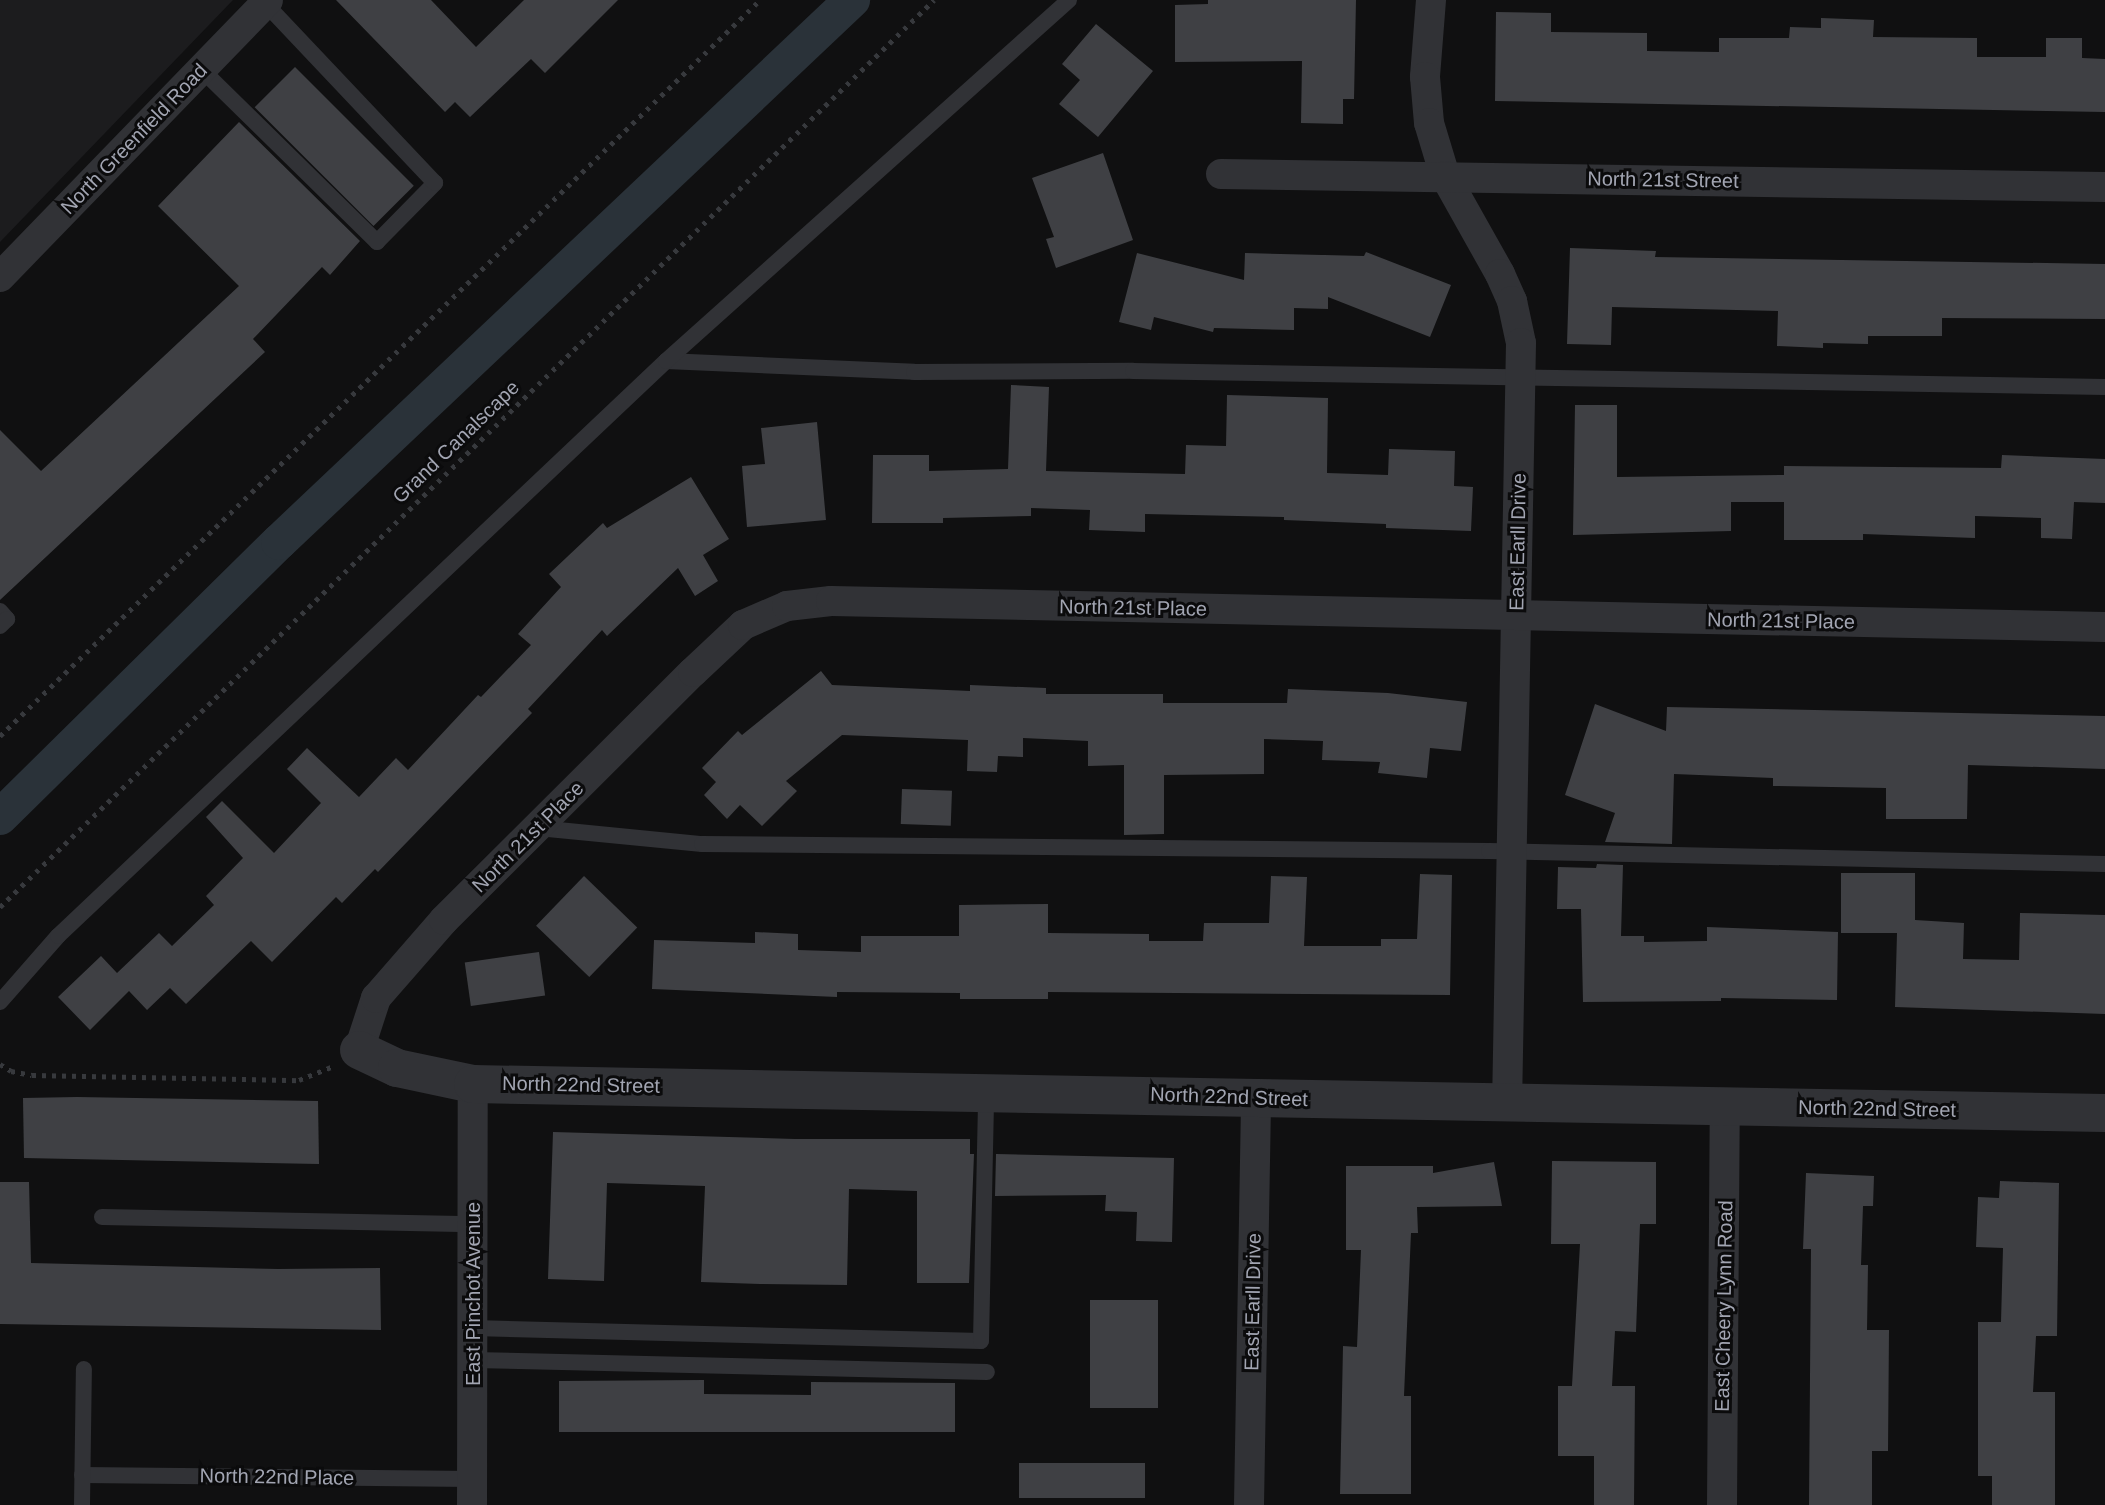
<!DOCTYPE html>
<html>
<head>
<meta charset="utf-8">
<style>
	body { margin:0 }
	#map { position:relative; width:2105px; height:1505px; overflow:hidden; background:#101011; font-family:Helvetica,sans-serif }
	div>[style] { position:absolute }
	.built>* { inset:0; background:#1c1c1e }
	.canal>* { height:36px; margin:-18px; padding:0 18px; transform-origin:18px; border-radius:18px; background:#2a3239 }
	.building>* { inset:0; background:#3f4044; transform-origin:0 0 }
	.path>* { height:5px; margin-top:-2.5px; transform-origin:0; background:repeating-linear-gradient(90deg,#37393d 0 4px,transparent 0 10px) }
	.service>* { height:16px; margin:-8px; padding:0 8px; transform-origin:8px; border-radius:8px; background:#313236 }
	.minor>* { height:30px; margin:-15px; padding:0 15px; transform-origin:15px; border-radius:15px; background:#313236 }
	.tertiary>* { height:38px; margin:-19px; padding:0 19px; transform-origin:19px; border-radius:19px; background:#313236 }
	span { translate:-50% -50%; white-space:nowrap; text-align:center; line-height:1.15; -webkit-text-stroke:6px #0b0b0c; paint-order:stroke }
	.street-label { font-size:20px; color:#a2a5b2 }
</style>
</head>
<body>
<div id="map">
	<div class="built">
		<i style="clip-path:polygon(0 0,233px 0,0 242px)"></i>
	</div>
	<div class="canal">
		<i style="left:0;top:817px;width:392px;rotate:-44.6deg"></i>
		<i style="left:279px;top:542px;width:789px;rotate:-43.41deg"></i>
	</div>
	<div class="building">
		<i style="clip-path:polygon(336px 0,431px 0,476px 47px,524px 0,618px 0,545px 73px,531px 59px,470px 117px,455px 102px,445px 112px)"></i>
		<i style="clip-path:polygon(1208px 0,1356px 0,1354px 99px,1343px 99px,1343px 124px,1301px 123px,1302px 61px,1175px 62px,1175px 5px,1208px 4px)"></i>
		<i style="clip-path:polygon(1496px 12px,1551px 13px,1551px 32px,1647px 33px,1647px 51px,1719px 52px,1719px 38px,1789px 38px,1790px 27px,1821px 28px,1821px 18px,1874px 20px,1873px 37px,1977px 38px,1977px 57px,2046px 57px,2046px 38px,2082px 38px,2082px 58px,2105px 59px,2105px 112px,1495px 101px)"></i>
		<i style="clip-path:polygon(1096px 24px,1153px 71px,1098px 137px,1059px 104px,1080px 80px,1062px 64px)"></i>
		<i style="left:295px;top:67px;width:168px;height:57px;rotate:45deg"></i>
		<i style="clip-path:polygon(239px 122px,360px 241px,330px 275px,322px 267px,253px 339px,265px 352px,0 600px,0 430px,41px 471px,239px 286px,158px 206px)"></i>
		<i style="clip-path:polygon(1103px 153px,1133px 240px,1056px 268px,1046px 239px,1054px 237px,1032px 178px)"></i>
		<i style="clip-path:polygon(1570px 248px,1656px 251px,1655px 257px,2105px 264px,2105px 319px,1942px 318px,1942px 336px,1868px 336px,1868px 344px,1823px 343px,1823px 348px,1777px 346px,1778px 311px,1612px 307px,1611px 345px,1567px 344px)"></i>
		<i style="clip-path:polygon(1366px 252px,1451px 285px,1430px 337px,1328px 297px,1328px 309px,1294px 308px,1294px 330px,1214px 328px,1213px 332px,1154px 317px,1151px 330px,1119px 322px,1137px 253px,1244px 280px,1245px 253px,1364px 256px)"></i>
		<i style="clip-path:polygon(1011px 385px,1049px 387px,1046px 471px,1185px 474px,1186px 445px,1226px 446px,1227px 395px,1328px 398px,1327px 473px,1388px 475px,1389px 449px,1455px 451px,1454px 486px,1473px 487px,1471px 531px,1386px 528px,1386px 524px,1284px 520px,1284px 517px,1145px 514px,1145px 532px,1089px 530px,1090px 510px,1031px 508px,1031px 516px,943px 518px,943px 523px,872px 523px,873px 455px,929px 455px,929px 471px,1008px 469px)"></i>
		<i style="clip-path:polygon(1575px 405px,1617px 405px,1617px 477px,1784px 475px,1784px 466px,2001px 468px,2002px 455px,2105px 459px,2105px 503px,2074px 502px,2072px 539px,2041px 538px,2041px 518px,1975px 516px,1975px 538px,1863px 534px,1863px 540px,1784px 540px,1784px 502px,1731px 502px,1731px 531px,1573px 535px)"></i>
		<i style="clip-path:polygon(817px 422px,826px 520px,747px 527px,742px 466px,765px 464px,761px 428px)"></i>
		<i style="clip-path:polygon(691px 477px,729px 539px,703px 555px,718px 581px,695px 596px,678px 568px,607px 636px,602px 630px,528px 709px,532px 713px,378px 872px,375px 869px,342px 903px,336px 897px,272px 962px,251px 941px,186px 1004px,170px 988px,147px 1010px,129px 991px,90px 1030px,58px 997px,101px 956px,117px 973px,159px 933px,172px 946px,214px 905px,206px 896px,243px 858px,206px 817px,222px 801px,274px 853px,321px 803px,287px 769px,307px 748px,359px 797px,396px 758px,408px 770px,478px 695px,481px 697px,531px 645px,518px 634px,561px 587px,549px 574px,603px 523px,607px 528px)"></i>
		<i style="clip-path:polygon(821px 671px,832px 685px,970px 691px,970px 685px,1046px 688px,1046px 694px,1163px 694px,1163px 703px,1287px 703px,1288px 689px,1388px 693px,1467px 702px,1461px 751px,1430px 748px,1427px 778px,1378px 773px,1380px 762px,1322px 760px,1323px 741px,1264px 739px,1264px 774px,1164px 775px,1164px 834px,1124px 835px,1124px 765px,1088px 766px,1088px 741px,1023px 738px,1023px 757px,998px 756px,997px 772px,967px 771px,968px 740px,842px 735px,786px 781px,797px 791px,762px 826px,740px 805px,727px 819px,704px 795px,716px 782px,702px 768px,738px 731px,742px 735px)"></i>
		<i style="clip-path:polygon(1595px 704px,1666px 731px,1667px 707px,2105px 716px,2105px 769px,1968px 765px,1967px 819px,1886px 819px,1886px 788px,1773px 786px,1773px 778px,1674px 774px,1672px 844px,1605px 842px,1615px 813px,1565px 795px)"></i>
		<i style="left:902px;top:789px;width:50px;height:35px;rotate:2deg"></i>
		<i style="clip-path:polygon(1597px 864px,1623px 865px,1621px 936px,1644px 936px,1644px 942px,1707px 941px,1707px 927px,1838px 932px,1837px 1000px,1721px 998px,1721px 1001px,1583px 1002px,1581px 909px,1557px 909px,1558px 867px,1596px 868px)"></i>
		<i style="clip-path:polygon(1841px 873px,1915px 873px,1915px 920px,1964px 923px,1963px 959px,2019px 960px,2020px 913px,2105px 915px,2105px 1014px,1895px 1007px,1897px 933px,1841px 933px)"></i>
		<i style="clip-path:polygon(1420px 874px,1452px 875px,1450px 995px,1048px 992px,1048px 999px,960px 999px,960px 993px,837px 992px,837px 997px,652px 989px,654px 940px,755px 943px,755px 932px,798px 934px,798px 950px,861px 952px,861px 936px,959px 936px,959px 905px,1048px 904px,1048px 933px,1149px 934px,1149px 941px,1203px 941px,1204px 923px,1269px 923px,1271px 876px,1307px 877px,1304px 946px,1381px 946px,1381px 939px,1417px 939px)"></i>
		<i style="left:584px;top:876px;width:74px;height:69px;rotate:44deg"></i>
		<i style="left:539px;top:952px;width:44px;height:75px;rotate:82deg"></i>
		<i style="clip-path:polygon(77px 1097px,318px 1101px,319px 1164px,24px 1158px,23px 1098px)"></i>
		<i style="clip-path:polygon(553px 1132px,795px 1139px,970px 1139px,970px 1154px,974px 1154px,969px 1283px,917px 1283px,917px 1191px,849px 1189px,847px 1285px,760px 1284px,701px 1282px,705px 1186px,607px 1183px,604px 1281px,548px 1279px)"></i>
		<i style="clip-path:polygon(996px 1154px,1174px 1158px,1172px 1242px,1136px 1241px,1137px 1212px,1105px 1211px,1106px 1195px,995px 1196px)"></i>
		<i style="clip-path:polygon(1552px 1161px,1656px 1162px,1656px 1224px,1640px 1224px,1636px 1332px,1615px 1331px,1612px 1386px,1635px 1386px,1634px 1505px,1594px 1505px,1594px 1456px,1558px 1456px,1558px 1386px,1572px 1386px,1580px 1244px,1551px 1244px)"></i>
		<i style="clip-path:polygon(1494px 1162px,1502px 1206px,1417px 1207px,1418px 1233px,1411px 1233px,1404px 1396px,1411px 1396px,1411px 1494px,1340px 1494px,1343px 1346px,1357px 1347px,1361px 1250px,1346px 1250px,1346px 1166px,1433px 1166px,1433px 1173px)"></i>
		<i style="clip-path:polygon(1806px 1173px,1874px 1176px,1873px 1206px,1863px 1206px,1861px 1265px,1868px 1265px,1867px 1330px,1889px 1330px,1888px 1451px,1872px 1451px,1872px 1505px,1809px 1505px,1811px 1249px,1803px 1249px)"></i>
		<i style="clip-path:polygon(2000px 1181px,2059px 1183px,2057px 1336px,2036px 1336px,2033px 1392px,2055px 1392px,2055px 1505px,1992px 1505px,1992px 1476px,1978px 1476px,1978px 1322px,2001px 1322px,2003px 1248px,1976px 1247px,1978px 1197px,1999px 1198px)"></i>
		<i style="clip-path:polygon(0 1182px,29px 1182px,31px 1263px,278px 1269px,380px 1268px,381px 1330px,0 1324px)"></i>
		<i style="left:1090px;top:1300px;width:68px;height:108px"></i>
		<i style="clip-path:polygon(704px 1380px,704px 1394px,811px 1395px,811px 1382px,955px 1383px,955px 1432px,559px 1432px,559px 1381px)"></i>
		<i style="left:1019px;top:1463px;width:126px;height:35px"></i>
	</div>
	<div class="path">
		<i style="left:0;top:736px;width:1058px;rotate:-44.08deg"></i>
		<i style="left:0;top:907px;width:1302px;rotate:-44.16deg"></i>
		<i style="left:0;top:1064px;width:13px;rotate:32deg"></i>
		<i style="left:11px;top:1071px;width:21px;rotate:11deg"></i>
		<i style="left:32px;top:1075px;width:267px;rotate:1.1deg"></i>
		<i style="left:299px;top:1080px;width:35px;rotate:-22deg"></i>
	</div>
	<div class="service">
		<i style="left:201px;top:69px;width:247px;rotate:44.5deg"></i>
		<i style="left:377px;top:242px;width:83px;rotate:-45.5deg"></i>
		<i style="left:435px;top:183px;width:248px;rotate:-133.4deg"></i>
		<i style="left:666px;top:361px;width:248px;rotate:2.5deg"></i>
		<i style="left:914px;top:372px;width:219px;rotate:-0.3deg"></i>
		<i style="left:1133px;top:371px;width:972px;rotate:0.94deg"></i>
		<i style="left:0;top:611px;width:11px;rotate:49deg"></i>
		<i style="left:7px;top:619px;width:10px;rotate:135deg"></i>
		<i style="left:538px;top:828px;width:165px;rotate:5.6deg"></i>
		<i style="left:702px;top:844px;width:787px;rotate:0.51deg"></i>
		<i style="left:1489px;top:851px;width:616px;rotate:1.21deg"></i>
		<i style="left:0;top:1002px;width:88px;rotate:-48.7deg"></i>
		<i style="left:58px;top:936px;width:837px;rotate:-43.4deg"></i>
		<i style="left:666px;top:361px;width:541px;rotate:-41.85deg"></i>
		<i style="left:102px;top:1217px;width:372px;rotate:1.1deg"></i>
		<i style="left:473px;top:1328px;width:508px;rotate:1.47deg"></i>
		<i style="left:981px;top:1341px;width:248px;rotate:-88.8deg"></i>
		<i style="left:473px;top:1360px;width:514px;rotate:1.34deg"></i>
		<i style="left:82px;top:1475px;width:390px;rotate:0.6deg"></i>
		<i style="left:82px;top:1505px;width:136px;rotate:-89.2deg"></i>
	</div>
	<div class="minor">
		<i style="left:1431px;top:0;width:77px;rotate:94.5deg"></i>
		<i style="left:1425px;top:77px;width:46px;rotate:85deg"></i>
		<i style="left:1429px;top:123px;width:55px;rotate:73.2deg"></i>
		<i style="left:1445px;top:176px;width:112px;rotate:60.7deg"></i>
		<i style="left:1500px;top:274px;width:30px;rotate:66deg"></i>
		<i style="left:1512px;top:301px;width:43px;rotate:77.9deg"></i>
		<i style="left:1521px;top:343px;width:761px;rotate:91.05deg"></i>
		<i style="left:1221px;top:174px;width:884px;rotate:0.84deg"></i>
		<i style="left:0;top:277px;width:385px;rotate:-45.9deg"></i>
		<i style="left:359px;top:1050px;width:55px;rotate:-71.9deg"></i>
		<i style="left:376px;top:998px;width:103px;rotate:-48.9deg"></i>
		<i style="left:444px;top:920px;width:351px;rotate:-44.9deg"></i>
		<i style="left:693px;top:672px;width:69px;rotate:-43.2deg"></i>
		<i style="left:743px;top:625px;width:48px;rotate:-23.4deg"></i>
		<i style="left:787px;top:606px;width:44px;rotate:-6.5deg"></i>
		<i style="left:831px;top:601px;width:1274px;rotate:1.17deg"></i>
		<i style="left:472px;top:1505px;width:421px;rotate:-89.9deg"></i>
		<i style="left:1249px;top:1505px;width:407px;rotate:-89deg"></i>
		<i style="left:1722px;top:1505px;width:399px;rotate:-89.6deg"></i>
	</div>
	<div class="tertiary">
		<i style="left:359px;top:1050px;width:42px;rotate:25.3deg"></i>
		<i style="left:397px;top:1068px;width:78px;rotate:11.9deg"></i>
		<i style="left:473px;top:1084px;width:1632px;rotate:1.02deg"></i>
	</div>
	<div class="street-label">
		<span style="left:134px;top:139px;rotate:-46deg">North Greenfield Road</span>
		<span style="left:1663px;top:180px;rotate:1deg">North 21st Street</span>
		<span style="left:456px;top:442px;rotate:-44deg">Grand Canalscape</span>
		<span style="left:1518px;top:542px;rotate:-89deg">East Earll Drive</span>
		<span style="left:1133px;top:608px;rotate:1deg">North 21st Place</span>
		<span style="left:1781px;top:621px;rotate:1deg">North 21st Place</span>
		<span style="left:528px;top:837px;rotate:-45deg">North 21st Place</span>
		<span style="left:581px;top:1085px;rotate:1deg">North 22nd Street</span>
		<span style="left:1229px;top:1097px;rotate:2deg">North 22nd Street</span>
		<span style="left:1877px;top:1109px;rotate:1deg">North 22nd Street</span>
		<span style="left:473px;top:1294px;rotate:-90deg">East Pinchot Avenue</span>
		<span style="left:1253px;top:1302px;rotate:-89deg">East Earll Drive</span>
		<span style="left:1724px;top:1306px;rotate:-89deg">East Cheery Lynn Road</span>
		<span style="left:277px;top:1477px;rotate:1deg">North 22nd Place</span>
	</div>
</div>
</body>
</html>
